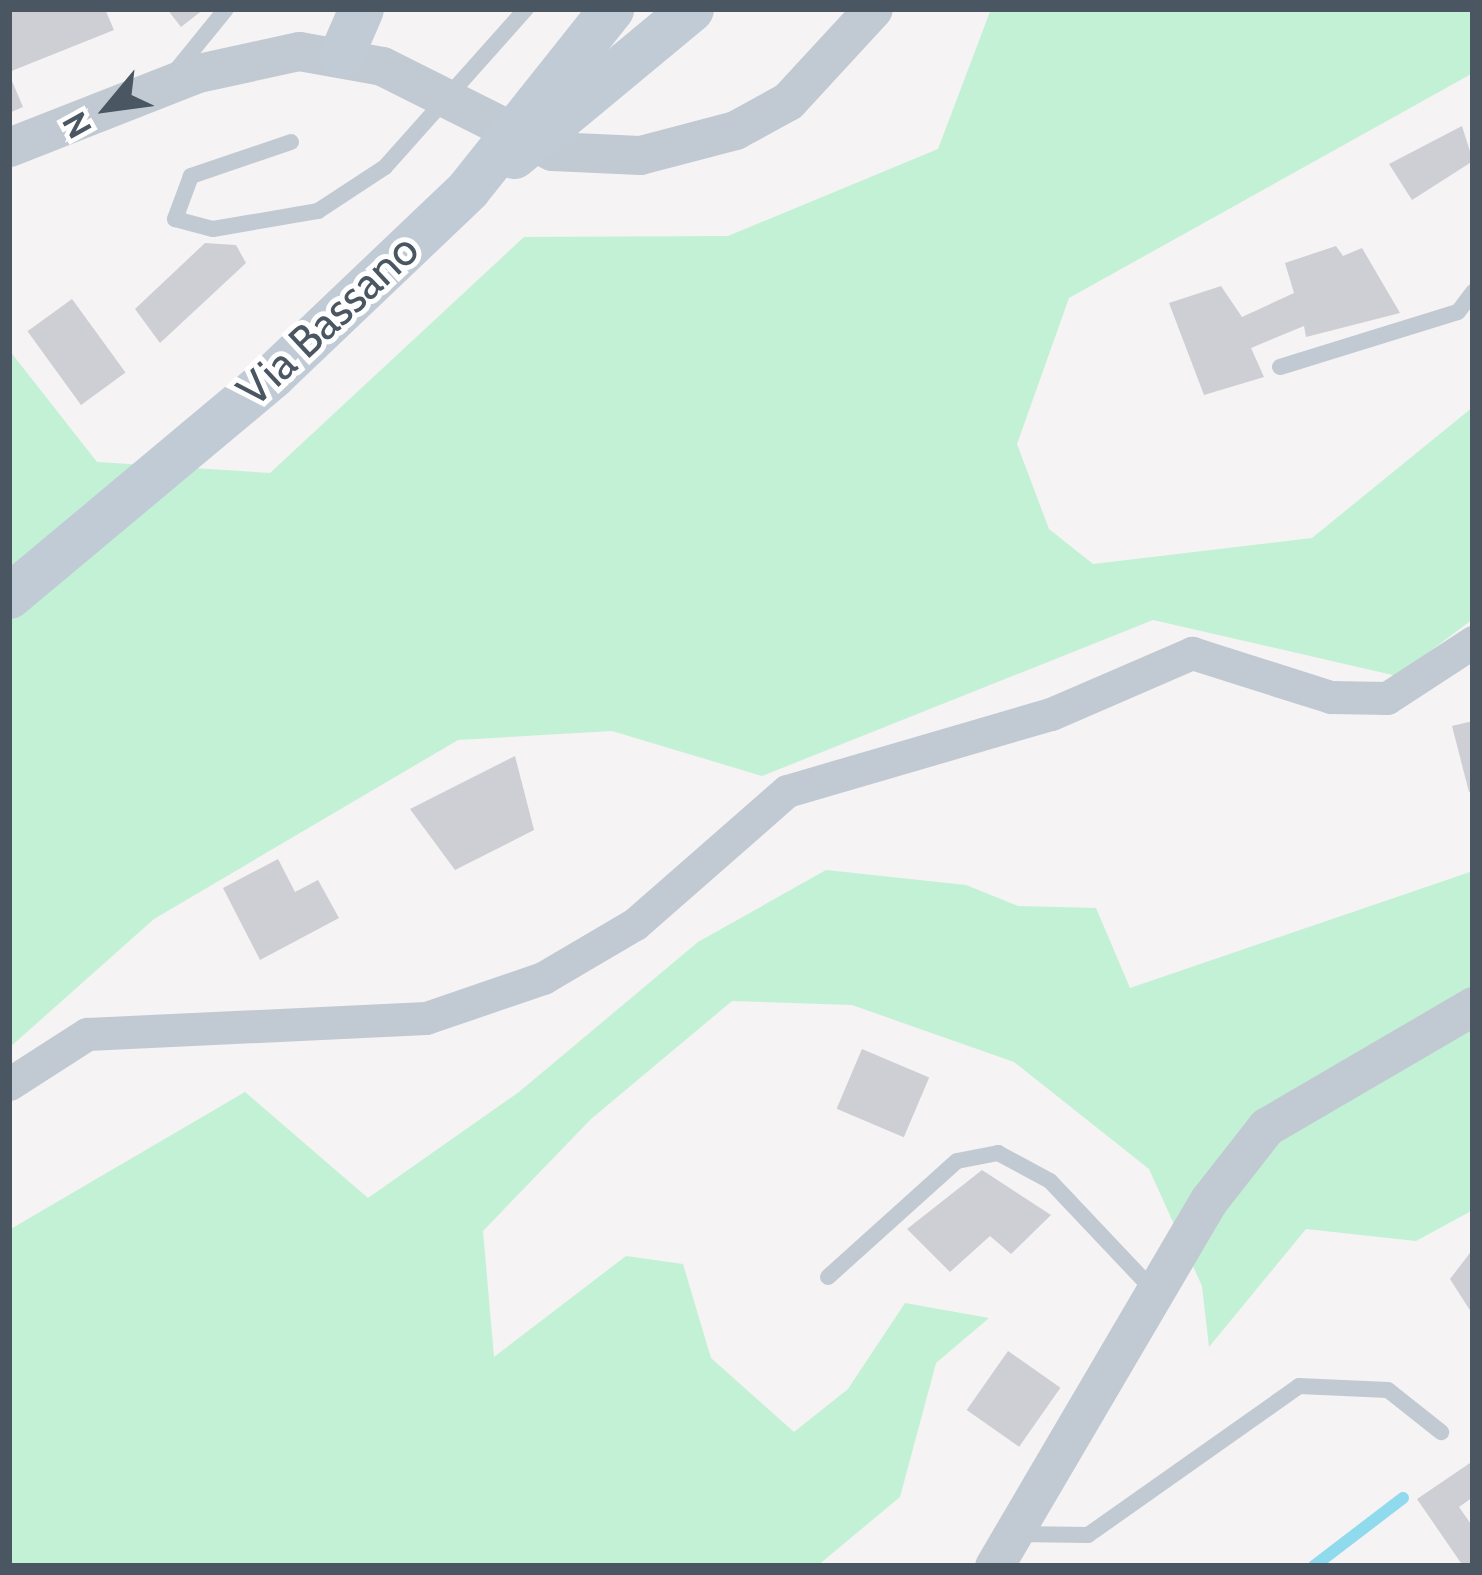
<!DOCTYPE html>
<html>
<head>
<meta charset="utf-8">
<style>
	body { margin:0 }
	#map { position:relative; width:1482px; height:1575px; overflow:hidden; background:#f5f3f3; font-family:Cabin,sans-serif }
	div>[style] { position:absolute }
	.green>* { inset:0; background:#c3f1d5 }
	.stream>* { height:12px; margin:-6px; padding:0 6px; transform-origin:6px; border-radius:6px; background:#90daee }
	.building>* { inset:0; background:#cdcfd5; transform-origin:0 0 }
	.service>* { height:16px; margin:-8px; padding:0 8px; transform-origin:8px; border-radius:8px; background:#c1cad2 }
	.minor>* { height:33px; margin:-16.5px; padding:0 16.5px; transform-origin:16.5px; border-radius:16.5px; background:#c1cad2 }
	.tertiary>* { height:39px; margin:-19.5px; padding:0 19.5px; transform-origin:19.5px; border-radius:19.5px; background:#c1cad2 }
	.secondary>* { height:45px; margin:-22.5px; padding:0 22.5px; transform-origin:22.5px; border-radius:22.5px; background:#c1cbd6 }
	span { translate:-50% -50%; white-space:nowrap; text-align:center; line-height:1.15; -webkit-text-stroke:10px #fff; paint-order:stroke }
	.street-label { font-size:45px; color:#4a5661 }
	.frame { position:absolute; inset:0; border:12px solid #4a5661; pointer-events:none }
	.north { position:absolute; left:48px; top:48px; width:120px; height:120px; -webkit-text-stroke:9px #fff; paint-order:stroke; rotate:241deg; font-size:33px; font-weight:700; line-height:48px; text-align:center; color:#4a5661 }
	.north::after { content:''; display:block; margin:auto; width:42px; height:54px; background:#4a5661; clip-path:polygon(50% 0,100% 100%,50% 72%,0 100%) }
</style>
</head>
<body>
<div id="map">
	<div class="green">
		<i style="clip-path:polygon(991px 9px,1473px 9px,1473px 73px,1069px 298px,1017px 444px,1049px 529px,1093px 564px,1312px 538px,1473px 407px,1473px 619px,1397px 676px,1153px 620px,762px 776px,612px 731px,458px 740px,154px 919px,9px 1048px,9px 350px,97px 462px,270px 473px,524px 237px,728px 236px,938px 149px)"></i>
		<i style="clip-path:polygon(826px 870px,966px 885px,1018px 906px,1096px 908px,1130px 988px,1473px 871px,1473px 1210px,1416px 1241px,1306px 1229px,1209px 1347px,1202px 1286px,1149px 1169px,1014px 1062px,852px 1005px,732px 1001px,591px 1119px,483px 1231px,494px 1357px,626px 1256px,683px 1264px,711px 1358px,794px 1432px,848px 1389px,905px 1303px,989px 1318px,936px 1363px,900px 1497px,817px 1566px,9px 1566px,9px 1230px,245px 1092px,368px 1198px,519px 1092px,698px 942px)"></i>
	</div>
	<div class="stream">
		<i style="left:1314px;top:1566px;width:112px;rotate:-37.4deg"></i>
	</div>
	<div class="building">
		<i style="clip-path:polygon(9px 9px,105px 9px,114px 30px,9px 72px)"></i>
		<i style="clip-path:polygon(167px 9px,204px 9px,181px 27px)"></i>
		<i style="clip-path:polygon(9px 74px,23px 107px,9px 113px)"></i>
		<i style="clip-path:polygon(1462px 126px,1473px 161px,1412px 200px,1389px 164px)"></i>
		<i style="clip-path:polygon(205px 243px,236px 245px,246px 263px,160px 343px,135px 309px)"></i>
		<i style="clip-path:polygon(1336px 246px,1343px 256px,1362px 248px,1400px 313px,1306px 337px,1304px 326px,1251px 348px,1264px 377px,1204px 395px,1169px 303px,1221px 286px,1242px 317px,1294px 293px,1285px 263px)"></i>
		<i style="left:72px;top:299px;width:91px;height:55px;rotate:54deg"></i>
		<i style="clip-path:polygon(1473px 721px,1473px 791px,1469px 792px,1452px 726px)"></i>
		<i style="clip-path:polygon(515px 756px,534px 830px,455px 870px,410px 809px)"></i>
		<i style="clip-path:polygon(278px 859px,295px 892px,318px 880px,339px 918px,260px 960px,223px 888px)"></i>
		<i style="left:862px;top:1049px;width:73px;height:65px;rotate:23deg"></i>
		<i style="clip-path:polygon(982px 1170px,1051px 1215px,1011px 1254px,990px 1236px,950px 1272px,907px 1229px)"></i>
		<i style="clip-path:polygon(1473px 1249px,1473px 1315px,1450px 1279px)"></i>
		<i style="left:1008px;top:1351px;width:64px;height:72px;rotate:35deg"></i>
		<i style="clip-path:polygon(1473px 1461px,1473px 1497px,1459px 1507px,1473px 1527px,1473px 1566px,1463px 1566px,1417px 1499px)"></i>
	</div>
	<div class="service">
		<i style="left:174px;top:73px;width:82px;rotate:-50.9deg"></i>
		<i style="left:291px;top:142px;width:106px;rotate:161.2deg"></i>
		<i style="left:191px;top:176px;width:46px;rotate:110.4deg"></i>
		<i style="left:175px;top:219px;width:39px;rotate:15deg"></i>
		<i style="left:213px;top:229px;width:107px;rotate:-9.7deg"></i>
		<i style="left:318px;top:211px;width:80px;rotate:-33.3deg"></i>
		<i style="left:385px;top:167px;width:212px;rotate:-48.3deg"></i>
		<i style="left:1280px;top:367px;width:186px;rotate:-17.2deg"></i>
		<i style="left:1458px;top:312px;width:25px;rotate:-53deg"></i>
		<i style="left:828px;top:1277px;width:173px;rotate:-42deg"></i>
		<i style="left:957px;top:1161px;width:42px;rotate:-11deg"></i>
		<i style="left:998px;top:1153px;width:59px;rotate:28.3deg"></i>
		<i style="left:1050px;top:1181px;width:150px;rotate:46.6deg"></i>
		<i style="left:1017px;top:1534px;width:71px;rotate:0.8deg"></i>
		<i style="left:1088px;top:1535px;width:258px;rotate:-35.2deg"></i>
		<i style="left:1299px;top:1386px;width:89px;rotate:2.6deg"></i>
		<i style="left:1388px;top:1390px;width:68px;rotate:38.4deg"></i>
	</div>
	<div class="minor">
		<i style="left:9px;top:1084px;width:93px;rotate:-32.7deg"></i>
		<i style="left:87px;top:1034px;width:339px;rotate:-2.7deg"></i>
		<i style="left:426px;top:1018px;width:124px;rotate:-18.9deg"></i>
		<i style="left:543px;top:978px;width:107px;rotate:-30.4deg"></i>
		<i style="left:635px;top:924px;width:202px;rotate:-41.2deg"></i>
		<i style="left:787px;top:791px;width:275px;rotate:-16.3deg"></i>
		<i style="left:1051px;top:714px;width:154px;rotate:-23.4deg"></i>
		<i style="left:1192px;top:653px;width:146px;rotate:17.6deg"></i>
		<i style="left:1331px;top:697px;width:56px;rotate:1deg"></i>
		<i style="left:1387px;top:698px;width:103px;rotate:-33.1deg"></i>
	</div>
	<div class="tertiary">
		<i style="left:9px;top:147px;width:203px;rotate:-21.4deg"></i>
		<i style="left:198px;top:73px;width:103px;rotate:-12.3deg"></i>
		<i style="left:299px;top:51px;width:84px;rotate:10.2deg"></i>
		<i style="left:382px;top:66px;width:190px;rotate:26.6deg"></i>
		<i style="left:552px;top:151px;width:88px;rotate:2.6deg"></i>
		<i style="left:640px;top:155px;width:98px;rotate:-14.7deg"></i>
		<i style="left:735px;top:130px;width:60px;rotate:-28.7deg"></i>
		<i style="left:788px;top:101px;width:125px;rotate:-47.3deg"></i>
		<i style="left:994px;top:1566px;width:424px;rotate:-59.6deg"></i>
		<i style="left:1209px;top:1200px;width:93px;rotate:-52deg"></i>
		<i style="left:1266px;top:1127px;width:240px;rotate:-30.3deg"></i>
	</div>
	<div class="secondary">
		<i style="left:341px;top:55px;width:50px;rotate:-66.5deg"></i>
		<i style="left:514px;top:156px;width:230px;rotate:-39.7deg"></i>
		<i style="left:9px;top:596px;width:344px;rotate:-39.9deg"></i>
		<i style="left:273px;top:375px;width:269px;rotate:-43.6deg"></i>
		<i style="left:468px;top:189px;width:230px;rotate:-51.5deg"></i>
	</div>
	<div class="street-label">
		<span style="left:328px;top:320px;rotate:-43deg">Via Bassano</span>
	</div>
	<div class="frame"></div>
	<div class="north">N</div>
</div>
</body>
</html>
